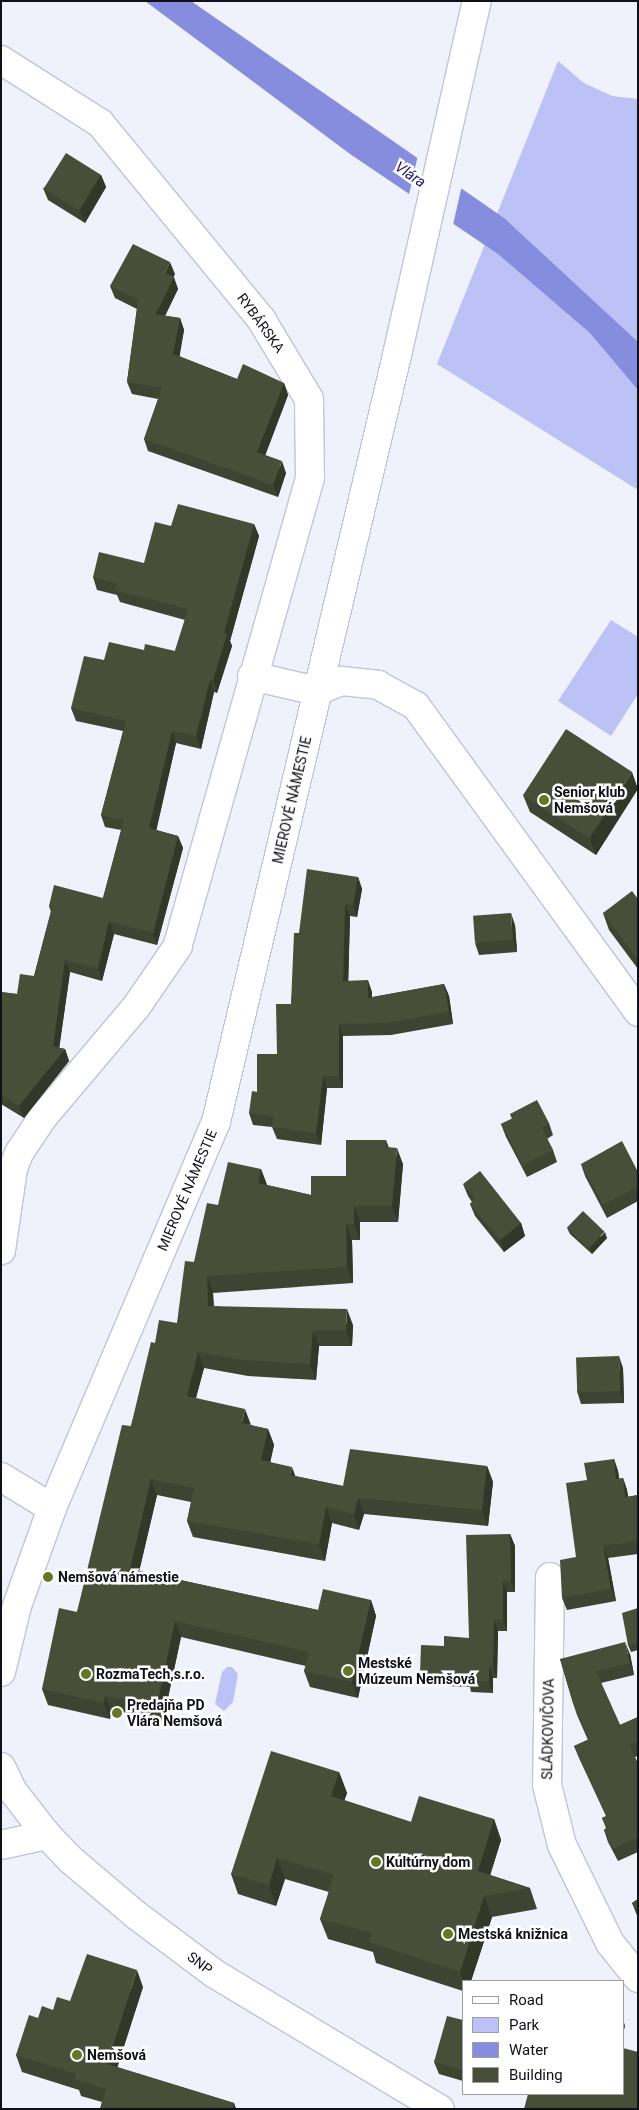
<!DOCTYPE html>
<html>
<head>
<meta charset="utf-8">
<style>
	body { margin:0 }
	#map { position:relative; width:639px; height:2110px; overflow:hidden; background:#eff1fb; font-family:Roboto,sans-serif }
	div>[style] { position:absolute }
	.green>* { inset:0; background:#bcc2f5 }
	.water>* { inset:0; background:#868cde }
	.pier>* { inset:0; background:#eff1fb }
	.roads { filter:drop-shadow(1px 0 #c0c3dc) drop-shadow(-1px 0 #c0c3dc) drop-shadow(0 1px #c0c3dc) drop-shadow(0 -1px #c0c3dc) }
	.street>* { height:28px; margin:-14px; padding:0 14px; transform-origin:14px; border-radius:14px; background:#fff }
	.secondary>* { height:28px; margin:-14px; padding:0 14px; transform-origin:14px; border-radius:14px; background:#fff }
	.wall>* { inset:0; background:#3f4331 }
	.shaded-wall>* { inset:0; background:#333728 }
	.building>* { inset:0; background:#494e39; transform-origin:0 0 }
	.dots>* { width:14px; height:14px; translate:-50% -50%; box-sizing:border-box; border:2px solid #fff; border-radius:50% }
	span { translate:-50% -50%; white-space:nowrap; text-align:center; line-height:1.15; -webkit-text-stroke:5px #fff; paint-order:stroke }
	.street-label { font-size:14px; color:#0f1018 }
	.poi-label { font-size:14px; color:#0f1018; font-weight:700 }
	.left { translate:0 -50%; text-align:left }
	.water-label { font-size:15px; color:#231072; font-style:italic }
	.frame { position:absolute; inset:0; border:2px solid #0f1018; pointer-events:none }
	.legend { position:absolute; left:462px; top:1980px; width:162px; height:115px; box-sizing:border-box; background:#fff; border:1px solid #9f9fa3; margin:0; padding:6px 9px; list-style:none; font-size:15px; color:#0f1018 }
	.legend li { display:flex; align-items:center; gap:10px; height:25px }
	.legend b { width:25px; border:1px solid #9f9fa3 }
</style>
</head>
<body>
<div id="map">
	<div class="green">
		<i style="clip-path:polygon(558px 61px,584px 83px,612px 96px,638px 99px,638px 490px,437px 364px)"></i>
		<i style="clip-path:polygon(611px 620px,638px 637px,638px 694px,611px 736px,558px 701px)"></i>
		<i style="clip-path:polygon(227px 1667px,232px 1667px,238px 1674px,233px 1702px,224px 1711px,215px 1704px,222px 1672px)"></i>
	</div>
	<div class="water">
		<i style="clip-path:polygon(145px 1px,191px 1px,504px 218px,638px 342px,638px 390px,590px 333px,498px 254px,350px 154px)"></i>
	</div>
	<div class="pier">
		<i style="clip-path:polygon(418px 155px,462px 185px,453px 225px,409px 195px)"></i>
	</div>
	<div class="roads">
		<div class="street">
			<i style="left:1px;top:60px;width:117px;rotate:32.5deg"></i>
			<i style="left:100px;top:123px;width:254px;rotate:50.6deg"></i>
			<i style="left:261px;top:319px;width:93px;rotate:59deg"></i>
			<i style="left:309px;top:399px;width:79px;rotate:89.3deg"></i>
			<i style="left:310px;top:478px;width:486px;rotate:105.8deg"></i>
			<i style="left:178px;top:946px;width:74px;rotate:124.5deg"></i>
			<i style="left:136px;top:1007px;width:144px;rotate:130.2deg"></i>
			<i style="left:43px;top:1117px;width:43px;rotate:123.7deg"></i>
			<i style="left:19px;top:1153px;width:17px;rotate:111deg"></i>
			<i style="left:13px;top:1169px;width:82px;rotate:98.4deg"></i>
			<i style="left:252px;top:676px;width:67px;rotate:13deg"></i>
			<i style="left:317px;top:691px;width:27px;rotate:-22deg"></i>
			<i style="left:342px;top:681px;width:36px;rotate:6deg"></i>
			<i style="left:378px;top:685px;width:43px;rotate:28.9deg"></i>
			<i style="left:416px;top:706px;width:378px;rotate:54deg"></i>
			<i style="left:1px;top:1477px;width:60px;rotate:31.3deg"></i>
			<i style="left:550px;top:1577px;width:208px;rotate:90.8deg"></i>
			<i style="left:547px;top:1785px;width:62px;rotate:76deg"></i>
			<i style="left:562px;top:1845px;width:109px;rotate:63.9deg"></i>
			<i style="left:610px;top:1943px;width:45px;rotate:51.3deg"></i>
		</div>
		<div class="secondary">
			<i style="left:1px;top:1672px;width:68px;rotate:-76.4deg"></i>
			<i style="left:17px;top:1606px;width:104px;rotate:-70.3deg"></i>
			<i style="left:52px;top:1508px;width:419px;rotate:-67deg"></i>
			<i style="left:216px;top:1122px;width:788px;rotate:-76.72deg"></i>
			<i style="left:397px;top:355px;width:363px;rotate:-77.3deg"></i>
			<i style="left:1px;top:1767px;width:25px;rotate:64deg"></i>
			<i style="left:12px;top:1790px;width:57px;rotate:52.1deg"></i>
			<i style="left:47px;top:1835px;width:35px;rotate:46deg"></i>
			<i style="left:71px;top:1860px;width:85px;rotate:40.2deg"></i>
			<i style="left:136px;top:1915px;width:99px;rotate:36.8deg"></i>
			<i style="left:215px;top:1974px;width:262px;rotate:31deg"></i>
			<i style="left:1px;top:1845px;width:47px;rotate:-12.3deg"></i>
		</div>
	</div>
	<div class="wall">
		<i style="clip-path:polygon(101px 175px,106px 187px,85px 223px,48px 200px,43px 188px)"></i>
		<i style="clip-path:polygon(175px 274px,173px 277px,178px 289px,165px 316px,180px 318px,184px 330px,179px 356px,237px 379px,284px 383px,288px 395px,265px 455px,286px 473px,278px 497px,148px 451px,144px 439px,158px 399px,132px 394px,127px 382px,137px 309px,115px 298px,110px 286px)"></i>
		<i style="clip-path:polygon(254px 524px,259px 536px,230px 641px,232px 646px,217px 693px,214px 692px,201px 749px,176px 743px,156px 830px,178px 836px,183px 848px,157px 945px,114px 934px,102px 981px,70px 972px,59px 1048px,65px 1049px,69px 1061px,24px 1118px,1px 1104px,1px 992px,17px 994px,34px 976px,51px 912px,49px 906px,103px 898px,121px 830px,105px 827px,101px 815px,123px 731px,76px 721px,71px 708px,104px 660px,144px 650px,175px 651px,185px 620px,120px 602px,117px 595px,97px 590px,93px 577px,144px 563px,171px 526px)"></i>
		<i style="clip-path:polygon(638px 788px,596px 855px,530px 812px,523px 795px)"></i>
		<i style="clip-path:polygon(358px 877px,362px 889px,357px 917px,350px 916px,348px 981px,372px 992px,372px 997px,444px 984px,449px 996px,453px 1024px,391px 1035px,343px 1036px,343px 1088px,327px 1088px,321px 1145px,277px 1139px,272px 1127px,253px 1125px,249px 1113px,257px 1092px,277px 1054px,291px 1004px,299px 933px)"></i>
		<i style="clip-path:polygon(638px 899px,638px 969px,609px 930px,603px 913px)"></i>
		<i style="clip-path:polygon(515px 925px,517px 952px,479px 955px,475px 943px)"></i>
		<i style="clip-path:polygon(510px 1114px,549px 1123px,553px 1135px,547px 1139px,553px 1150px,557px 1162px,527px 1177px,506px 1137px,501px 1124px,512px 1119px)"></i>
		<i style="clip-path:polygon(389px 1147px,403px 1164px,398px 1222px,360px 1222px,360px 1240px,352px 1240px,353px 1283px,213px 1293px,214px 1306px,353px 1325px,352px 1346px,319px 1346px,316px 1380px,248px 1376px,204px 1368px,196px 1398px,250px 1425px,268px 1429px,274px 1445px,270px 1462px,295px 1476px,343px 1486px,487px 1466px,493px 1482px,488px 1526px,364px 1514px,359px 1530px,332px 1523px,325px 1561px,193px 1537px,187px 1521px,191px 1502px,157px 1495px,139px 1571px,318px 1610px,371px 1600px,376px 1616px,358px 1698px,310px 1687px,304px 1671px,306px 1666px,181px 1637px,163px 1721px,111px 1712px,110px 1719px,48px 1705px,42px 1689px,77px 1612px,155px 1343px,177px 1323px,194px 1262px,218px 1205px,261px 1169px,267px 1185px,311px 1195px,346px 1176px)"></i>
		<i style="clip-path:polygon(581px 1164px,638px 1172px,638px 1201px,607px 1218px,585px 1176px)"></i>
		<i style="clip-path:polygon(463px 1184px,521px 1223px,525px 1236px,504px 1252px,475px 1216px,470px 1204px,472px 1202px,468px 1196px)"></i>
		<i style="clip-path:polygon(567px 1228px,607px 1238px,592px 1254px,570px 1234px)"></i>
		<i style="clip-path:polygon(623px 1368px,624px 1403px,581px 1404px,577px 1391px)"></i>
		<i style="clip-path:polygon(614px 1459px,618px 1471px,619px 1479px,623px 1478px,627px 1490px,628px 1497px,638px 1495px,638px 1554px,608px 1558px,616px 1601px,567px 1610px,562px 1598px,576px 1557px,587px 1480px)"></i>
		<i style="clip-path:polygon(510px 1534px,515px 1546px,515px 1592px,507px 1592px,507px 1631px,498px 1631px,497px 1678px,493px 1678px,493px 1693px,471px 1692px,470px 1687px,424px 1685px,420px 1674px,444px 1646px,469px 1638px)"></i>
		<i style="clip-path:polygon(638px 1608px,638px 1650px,631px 1652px,628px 1645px)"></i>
		<i style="clip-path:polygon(630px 1654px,634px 1675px,601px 1683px,620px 1725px,638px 1717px,638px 1756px,635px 1757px,638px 1764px,638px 1852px,618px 1861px,608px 1842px,604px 1830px,606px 1828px,602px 1818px,606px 1816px,579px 1758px,574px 1746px,588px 1740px,577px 1715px,573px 1703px,560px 1659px)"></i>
		<i style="clip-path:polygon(339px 1772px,347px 1793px,344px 1800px,411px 1822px,494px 1819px,501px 1840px,490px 1875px,530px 1888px,537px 1909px,492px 1917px,471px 1981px,463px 1981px,463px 1991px,376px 1963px,373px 1952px,328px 1939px,320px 1919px,329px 1892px,285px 1879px,276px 1906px,238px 1894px,231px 1874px)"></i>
		<i style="clip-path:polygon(638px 1899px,638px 1918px,632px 1903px)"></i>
		<i style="clip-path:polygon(143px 1987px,117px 2067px,234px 2103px,236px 2109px,100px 2109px,102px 2102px,81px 2096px,79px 2090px,22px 2072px,16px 2055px,38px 2018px,70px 2001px)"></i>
		<i style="clip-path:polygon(463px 2020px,463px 2081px,439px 2074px,434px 2062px)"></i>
	</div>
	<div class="shaded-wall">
		<i style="clip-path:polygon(101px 175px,106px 187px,85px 223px,80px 211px)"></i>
		<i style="clip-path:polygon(170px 262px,175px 274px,170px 284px,174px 277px,178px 289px,160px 326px,156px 314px,165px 273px)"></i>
		<i style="clip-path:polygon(180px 318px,184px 330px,178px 366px,173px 354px)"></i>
		<i style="clip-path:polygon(284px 383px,288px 395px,262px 464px,257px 452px)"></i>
		<i style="clip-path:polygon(282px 461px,286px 473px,278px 497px,273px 485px)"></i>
		<i style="clip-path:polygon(254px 524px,259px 536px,230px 641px,232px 646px,217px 693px,213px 680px,224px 633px)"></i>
		<i style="clip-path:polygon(210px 680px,214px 692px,201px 749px,196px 736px)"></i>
		<i style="clip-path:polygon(172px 731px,176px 743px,154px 841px,149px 828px)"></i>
		<i style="clip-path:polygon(632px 772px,638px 789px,596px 855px,590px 838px)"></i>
		<i style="clip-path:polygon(178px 836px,183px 848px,157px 945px,153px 933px)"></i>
		<i style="clip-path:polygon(358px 877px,362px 889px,357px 917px,353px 905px)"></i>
		<i style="clip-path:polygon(345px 904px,350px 916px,348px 993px,343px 981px)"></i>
		<i style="clip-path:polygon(511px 913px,515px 925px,517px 952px,513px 940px)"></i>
		<i style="clip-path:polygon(109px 921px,114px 934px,102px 981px,98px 968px)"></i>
		<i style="clip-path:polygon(65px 960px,70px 972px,58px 1057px,65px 1049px,69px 1061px,24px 1118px,19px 1106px,53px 1046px)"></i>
		<i style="clip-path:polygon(368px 980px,372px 992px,372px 1010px,368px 998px)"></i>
		<i style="clip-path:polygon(444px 984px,449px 996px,453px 1024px,449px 1012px)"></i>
		<i style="clip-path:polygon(339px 1024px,343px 1036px,343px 1088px,339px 1076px)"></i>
		<i style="clip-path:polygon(323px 1076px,327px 1088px,321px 1145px,316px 1133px)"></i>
		<i style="clip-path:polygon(386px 1140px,392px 1156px,386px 1147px)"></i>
		<i style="clip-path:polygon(397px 1148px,403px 1164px,398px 1222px,392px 1206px)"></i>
		<i style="clip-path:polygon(261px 1169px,267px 1185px,258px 1183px)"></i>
		<i style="clip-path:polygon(354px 1206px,360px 1222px,360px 1240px,354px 1224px)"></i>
		<i style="clip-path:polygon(521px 1223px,525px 1236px,504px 1252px,500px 1240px)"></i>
		<i style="clip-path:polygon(346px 1224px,352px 1240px,353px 1283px,347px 1267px)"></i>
		<i style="clip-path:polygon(605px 1232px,607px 1238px,592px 1254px,590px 1248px)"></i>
		<i style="clip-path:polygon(207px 1276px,213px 1293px,214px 1322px,208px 1306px)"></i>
		<i style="clip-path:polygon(347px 1309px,353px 1325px,352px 1346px,346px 1330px)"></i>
		<i style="clip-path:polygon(313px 1330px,319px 1346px,316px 1380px,310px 1364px)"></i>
		<i style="clip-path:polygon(198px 1352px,204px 1368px,192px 1412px,187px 1396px)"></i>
		<i style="clip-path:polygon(619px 1356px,623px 1368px,624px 1403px,620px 1391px)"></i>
		<i style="clip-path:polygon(245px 1409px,251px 1425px,242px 1423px)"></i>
		<i style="clip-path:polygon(268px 1429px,274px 1445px,267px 1477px,261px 1460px)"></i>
		<i style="clip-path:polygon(614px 1459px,618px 1471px,621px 1491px,616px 1479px)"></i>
		<i style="clip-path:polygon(487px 1466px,493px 1482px,488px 1526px,482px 1510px)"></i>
		<i style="clip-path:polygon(292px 1467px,298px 1483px,290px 1475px)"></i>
		<i style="clip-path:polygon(623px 1478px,627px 1490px,630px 1509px,625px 1497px)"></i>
		<i style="clip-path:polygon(151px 1479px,157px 1495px,136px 1585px,130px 1569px)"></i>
		<i style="clip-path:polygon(358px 1498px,364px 1514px,359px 1530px,354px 1514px)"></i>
		<i style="clip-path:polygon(326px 1507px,332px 1523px,325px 1561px,319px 1544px)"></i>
		<i style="clip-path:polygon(510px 1534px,515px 1546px,515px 1592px,511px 1581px)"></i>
		<i style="clip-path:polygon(603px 1546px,608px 1558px,616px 1601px,611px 1589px)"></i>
		<i style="clip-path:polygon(503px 1581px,507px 1592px,507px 1631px,503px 1619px)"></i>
		<i style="clip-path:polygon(371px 1600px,376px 1616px,358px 1698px,352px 1682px)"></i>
		<i style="clip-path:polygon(494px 1620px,498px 1631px,497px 1678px,493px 1667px)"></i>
		<i style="clip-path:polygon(175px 1621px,181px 1637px,163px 1721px,157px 1705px)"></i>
		<i style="clip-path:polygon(625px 1642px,630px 1654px,634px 1675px,630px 1663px)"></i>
		<i style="clip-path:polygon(489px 1666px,493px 1678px,493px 1693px,489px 1682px)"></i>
		<i style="clip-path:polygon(105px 1696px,111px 1712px,110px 1719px,104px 1703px)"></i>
		<i style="clip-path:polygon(339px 1772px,347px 1793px,339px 1817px,331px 1796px)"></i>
		<i style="clip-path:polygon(494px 1819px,501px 1840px,485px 1892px,478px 1871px)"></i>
		<i style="clip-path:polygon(277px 1858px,285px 1879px,276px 1906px,269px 1885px)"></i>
		<i style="clip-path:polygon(484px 1896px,492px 1917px,471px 1981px,463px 1981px,460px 1972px)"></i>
		<i style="clip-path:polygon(137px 1970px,143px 1987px,113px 2081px,107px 2064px)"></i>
		<i style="clip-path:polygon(623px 2019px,625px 2026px,623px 2034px)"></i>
		<i style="clip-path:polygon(234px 2103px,236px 2109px,232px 2109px)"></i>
	</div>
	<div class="building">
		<i style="left:66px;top:153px;width:41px;height:42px;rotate:32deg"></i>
		<i style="clip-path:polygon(133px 244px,170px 262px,165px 273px,174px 277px,156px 314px,180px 318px,173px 354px,237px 379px,243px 364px,284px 383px,257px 452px,282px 461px,273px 485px,144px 439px,162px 388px,127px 382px,138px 300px,110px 286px)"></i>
		<i style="clip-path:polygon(178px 504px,254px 524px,224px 633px,227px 634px,213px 680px,210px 680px,196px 736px,172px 731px,149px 828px,178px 836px,153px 933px,109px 921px,98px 968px,65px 960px,53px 1046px,65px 1049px,19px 1106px,1px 1095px,1px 992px,17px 994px,20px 974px,34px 976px,52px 907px,49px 906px,54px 885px,103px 898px,124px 820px,101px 815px,126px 721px,71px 708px,84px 656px,104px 660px,109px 642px,144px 650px,145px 644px,175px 651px,188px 609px,115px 590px,117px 584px,93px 577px,99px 552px,144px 563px,155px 522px,171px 526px)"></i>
		<i style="left:566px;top:729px;width:79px;height:79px;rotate:33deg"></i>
		<i style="clip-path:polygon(307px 869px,358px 877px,353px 905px,345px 904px,343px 981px,368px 980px,368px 998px,444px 984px,449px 1012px,386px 1023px,339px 1024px,339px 1076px,323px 1076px,316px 1133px,272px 1127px,274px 1116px,249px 1113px,252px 1091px,257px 1092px,257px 1054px,277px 1054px,276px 1004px,291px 1004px,294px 933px,299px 933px)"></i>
		<i style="clip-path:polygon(632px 891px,638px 899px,638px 960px,603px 913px)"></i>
		<i style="left:511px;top:913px;width:27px;height:38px;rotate:86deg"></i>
		<i style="clip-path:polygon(537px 1100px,549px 1123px,542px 1128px,553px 1150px,523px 1165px,501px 1124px,513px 1118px,510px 1114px)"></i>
		<i style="clip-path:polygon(346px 1140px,386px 1140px,386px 1147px,397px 1148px,392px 1206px,354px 1206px,354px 1224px,346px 1224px,347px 1267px,207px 1276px,208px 1306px,347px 1309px,346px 1330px,313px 1330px,310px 1364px,242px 1360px,198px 1352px,187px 1396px,245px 1409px,242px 1423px,268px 1429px,261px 1460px,292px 1467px,290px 1475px,343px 1486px,350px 1449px,487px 1466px,482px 1510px,358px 1498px,354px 1514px,326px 1507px,319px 1544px,187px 1521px,194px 1488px,151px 1479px,130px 1569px,318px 1610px,323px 1589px,371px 1600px,352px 1682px,304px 1671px,309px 1652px,175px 1621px,157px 1705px,105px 1696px,104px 1703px,42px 1689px,59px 1608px,77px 1612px,122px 1425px,131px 1426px,151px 1342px,155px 1343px,159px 1320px,177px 1323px,185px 1261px,194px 1262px,207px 1203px,218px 1205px,228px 1162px,261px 1169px,258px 1183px,311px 1195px,311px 1176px,346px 1176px)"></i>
		<i style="clip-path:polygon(622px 1141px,638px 1172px,638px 1187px,603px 1205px,581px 1164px)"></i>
		<i style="clip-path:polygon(480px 1171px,521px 1223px,500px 1240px,470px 1204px,475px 1199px,463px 1184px)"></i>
		<i style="left:583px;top:1211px;width:30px;height:23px;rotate:44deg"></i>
		<i style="left:619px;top:1356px;width:35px;height:43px;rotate:88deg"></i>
		<i style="clip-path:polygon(614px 1459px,616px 1479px,623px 1478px,625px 1497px,638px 1495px,638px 1541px,603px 1546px,611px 1589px,562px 1598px,560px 1560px,576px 1557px,566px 1483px,587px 1480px,584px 1463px)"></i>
		<i style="clip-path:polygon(510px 1534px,511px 1581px,503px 1581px,503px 1619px,494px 1620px,493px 1667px,489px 1666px,489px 1682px,467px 1680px,467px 1676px,420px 1674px,421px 1645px,444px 1646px,444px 1636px,469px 1638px,466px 1535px)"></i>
		<i style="clip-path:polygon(638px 1608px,638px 1643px,628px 1645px,622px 1613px)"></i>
		<i style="clip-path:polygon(625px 1642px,630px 1663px,596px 1671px,620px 1725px,638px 1717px,638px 1742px,630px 1746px,638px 1764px,638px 1837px,613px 1849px,604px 1830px,607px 1828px,602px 1818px,607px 1816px,574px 1746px,589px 1739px,573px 1703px,560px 1659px)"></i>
		<i style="clip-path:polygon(271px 1751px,339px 1772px,331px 1796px,411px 1822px,419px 1796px,494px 1819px,478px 1871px,530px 1888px,484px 1896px,460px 1972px,369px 1942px,372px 1933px,320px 1919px,334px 1875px,277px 1858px,269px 1885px,231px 1874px)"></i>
		<i style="clip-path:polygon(638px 1899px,638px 1912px,632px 1903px)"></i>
		<i style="clip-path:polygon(87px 1954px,137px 1970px,107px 2064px,234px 2103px,232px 2109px,100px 2109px,106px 2089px,75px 2079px,76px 2074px,16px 2055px,29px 2015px,38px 2018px,42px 2006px,53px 2010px,57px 1997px,70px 2001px)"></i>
		<i style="clip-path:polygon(447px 2016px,463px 2020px,463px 2070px,434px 2062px)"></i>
		<i style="clip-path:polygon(623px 2048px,638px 2052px,638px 2109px,524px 2109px,528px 2094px,623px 2094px)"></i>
	</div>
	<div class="dots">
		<i style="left:544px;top:800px;background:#667624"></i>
		<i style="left:48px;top:1577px;background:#667624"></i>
		<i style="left:348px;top:1671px;background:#667624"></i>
		<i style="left:86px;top:1674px;background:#667624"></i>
		<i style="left:117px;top:1713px;background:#667624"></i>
		<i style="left:376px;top:1862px;background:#667624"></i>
		<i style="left:448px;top:1934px;background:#667624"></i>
		<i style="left:77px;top:2055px;background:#667624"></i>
	</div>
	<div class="street-label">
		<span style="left:261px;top:323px;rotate:54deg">RYBÁRSKA</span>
		<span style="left:292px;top:800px;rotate:-77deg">MIEROVÉ NÁMESTIE</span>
		<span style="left:187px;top:1190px;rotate:-67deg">MIEROVÉ NÁMESTIE</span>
		<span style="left:548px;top:1729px;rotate:-89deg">SLÁDKOVIČOVA</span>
		<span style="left:200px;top:1963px;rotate:37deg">SNP</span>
	</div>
	<div class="poi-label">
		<span class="left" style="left:554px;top:800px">Senior klub<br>Nemšová</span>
		<span class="left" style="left:58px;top:1577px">Nemšová námestie</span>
		<span class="left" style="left:358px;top:1671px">Mestské<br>Múzeum Nemšová</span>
		<span class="left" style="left:96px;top:1674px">RozmaTech,s.r.o.</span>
		<span class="left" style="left:127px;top:1713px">Predajňa PD<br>Vlára Nemšová</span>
		<span class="left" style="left:386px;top:1862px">Kultúrny dom</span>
		<span class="left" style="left:458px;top:1934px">Mestská knižnica</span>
		<span class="left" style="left:87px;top:2055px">Nemšová</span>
	</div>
	<div class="water-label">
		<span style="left:410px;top:175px;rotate:34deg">Vlára</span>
	</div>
	<div class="frame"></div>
	<ul class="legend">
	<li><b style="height:6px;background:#fff"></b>Road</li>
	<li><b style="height:14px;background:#bcc2f5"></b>Park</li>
	<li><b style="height:14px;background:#868cde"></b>Water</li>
	<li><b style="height:14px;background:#494e39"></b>Building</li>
	</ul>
</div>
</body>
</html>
